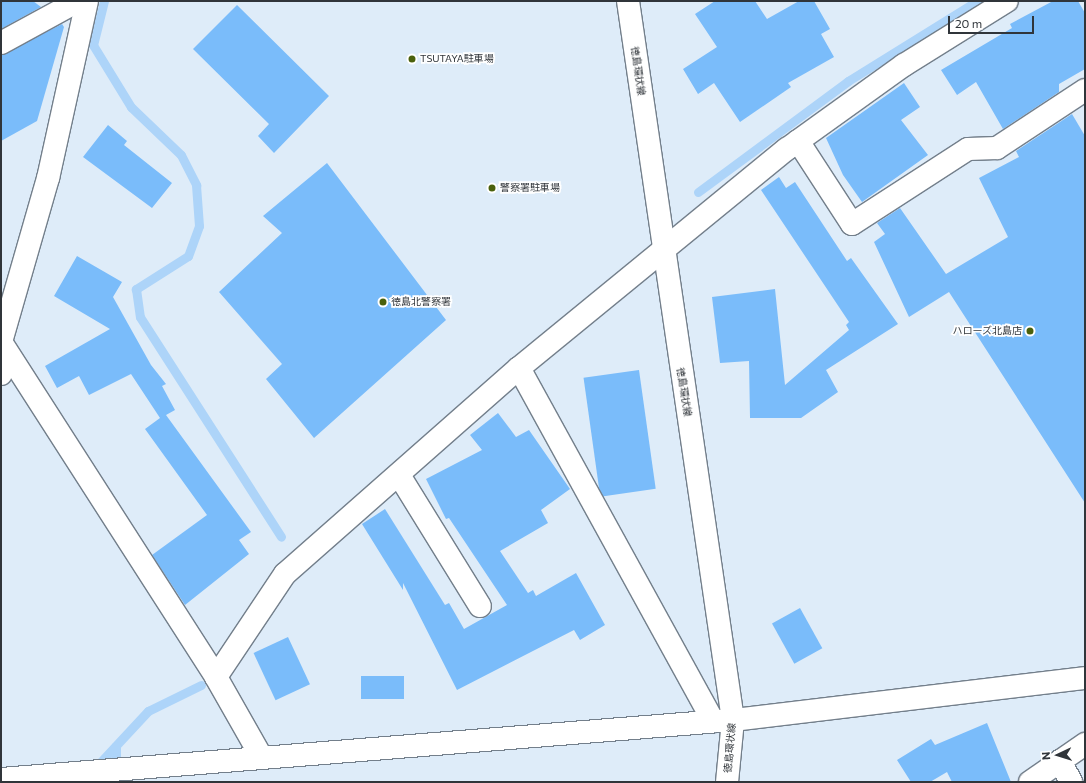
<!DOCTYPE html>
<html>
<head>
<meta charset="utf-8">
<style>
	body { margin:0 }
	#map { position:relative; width:1086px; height:783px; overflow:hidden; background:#deecf9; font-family:Commissioner,"Noto Sans JP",sans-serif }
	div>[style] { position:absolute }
	.stream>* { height:9px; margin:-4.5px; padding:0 4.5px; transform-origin:4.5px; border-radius:4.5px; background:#add4f9 }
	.building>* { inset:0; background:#7abcfa; transform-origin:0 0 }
	.roads { filter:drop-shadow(1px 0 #737f8b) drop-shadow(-1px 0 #737f8b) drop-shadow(0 1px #737f8b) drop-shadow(0 -1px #737f8b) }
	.minor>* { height:22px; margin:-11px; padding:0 11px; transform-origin:11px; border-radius:11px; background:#fff }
	.major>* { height:22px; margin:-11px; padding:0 11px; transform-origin:11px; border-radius:11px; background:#fff }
	.dots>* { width:11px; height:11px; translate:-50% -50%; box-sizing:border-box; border:2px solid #fff; border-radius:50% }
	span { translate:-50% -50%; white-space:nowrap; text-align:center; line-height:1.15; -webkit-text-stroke:3.5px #fff; paint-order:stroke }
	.poi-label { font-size:10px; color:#30353a }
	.left { translate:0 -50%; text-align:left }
	.right { translate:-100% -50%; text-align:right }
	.street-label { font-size:10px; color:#30353a }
	.frame { position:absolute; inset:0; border:2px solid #30353a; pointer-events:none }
	.north { position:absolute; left:1038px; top:735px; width:40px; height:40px; -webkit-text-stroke:3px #fff; paint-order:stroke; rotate:266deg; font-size:11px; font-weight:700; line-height:16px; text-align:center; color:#30353a }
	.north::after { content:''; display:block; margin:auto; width:14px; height:18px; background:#30353a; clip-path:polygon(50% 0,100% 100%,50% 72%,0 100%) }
	.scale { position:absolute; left:948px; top:16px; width:86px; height:18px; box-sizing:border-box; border:2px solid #30353a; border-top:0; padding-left:5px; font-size:12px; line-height:14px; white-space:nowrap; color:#30353a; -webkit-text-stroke:3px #fff; paint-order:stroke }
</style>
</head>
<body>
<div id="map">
	<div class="stream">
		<i style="left:104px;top:1px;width:45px;rotate:104deg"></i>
		<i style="left:93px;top:45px;width:73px;rotate:58.5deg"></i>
		<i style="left:131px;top:107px;width:69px;rotate:43.8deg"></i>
		<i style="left:181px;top:155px;width:34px;rotate:63deg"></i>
		<i style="left:196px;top:185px;width:41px;rotate:85.8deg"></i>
		<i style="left:199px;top:226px;width:32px;rotate:110deg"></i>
		<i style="left:188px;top:256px;width:62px;rotate:147.6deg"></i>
		<i style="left:136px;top:289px;width:28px;rotate:82deg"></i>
		<i style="left:140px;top:317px;width:261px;rotate:57.3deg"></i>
		<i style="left:698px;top:192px;width:187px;rotate:-36.5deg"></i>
		<i style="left:848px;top:81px;width:152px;rotate:-31.8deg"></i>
		<i style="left:95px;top:768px;width:78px;rotate:-47.1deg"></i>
		<i style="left:148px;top:711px;width:59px;rotate:-26.1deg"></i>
		<i style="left:116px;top:782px;width:36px;rotate:-90deg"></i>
	</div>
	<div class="building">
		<i style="clip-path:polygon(1px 1px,33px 1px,41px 7px,1px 29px)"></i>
		<i style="clip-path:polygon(715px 1px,755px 1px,767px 19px,799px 1px,814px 1px,830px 29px,821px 34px,834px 57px,788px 83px,791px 87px,740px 122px,714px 83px,698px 94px,683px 69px,717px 47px,695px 14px)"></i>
		<i style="clip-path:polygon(1053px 1px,1078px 1px,1085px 13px,1085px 69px,1059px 84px,1059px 92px,1003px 129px,976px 82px,957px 95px,941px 70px,1012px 28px,1010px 24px)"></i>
		<i style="clip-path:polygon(237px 5px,329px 96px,274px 153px,258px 136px,269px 124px,193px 49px)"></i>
		<i style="clip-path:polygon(62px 24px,64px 27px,37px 121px,1px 141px,1px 55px)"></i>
		<i style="clip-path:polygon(904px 83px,920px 107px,901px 120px,928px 155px,862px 202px,843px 175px,826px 138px)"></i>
		<i style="clip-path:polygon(1072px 114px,1085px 136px,1085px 503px,949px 292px,909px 317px,874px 242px,885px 234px,877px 223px,900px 208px,946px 274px,1008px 237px,979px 178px,1019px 157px,1016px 151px)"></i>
		<i style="clip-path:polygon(108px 125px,127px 141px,124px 145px,172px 183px,152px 208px,83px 157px)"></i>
		<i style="clip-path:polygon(327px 163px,446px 320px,314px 438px,266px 379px,282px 364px,219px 292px,282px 233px,263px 216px)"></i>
		<i style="clip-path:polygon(779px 177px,786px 188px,795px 182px,847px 261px,851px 258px,898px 324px,826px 370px,838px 392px,801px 418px,750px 418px,749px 361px,720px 363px,712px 297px,775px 289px,785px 385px,849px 330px,846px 325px,849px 322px,761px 190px)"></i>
		<i style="clip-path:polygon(77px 256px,122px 282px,113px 297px,151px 365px,166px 384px,162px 386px,175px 410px,166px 415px,251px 532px,239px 540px,249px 554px,185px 605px,152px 555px,207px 515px,145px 429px,160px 418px,131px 374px,89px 395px,79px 376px,57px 388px,45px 366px,110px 329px,54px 296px)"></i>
		<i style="left:639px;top:370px;width:120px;height:56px;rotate:82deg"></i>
		<i style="clip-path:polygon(498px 413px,516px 437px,529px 430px,570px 489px,541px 510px,548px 523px,500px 551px,528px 593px,533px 590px,536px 596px,576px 573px,605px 625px,580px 640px,574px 630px,457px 690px,403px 583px,403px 590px,362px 524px,385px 509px,445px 605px,449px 603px,464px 629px,507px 605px,449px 518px,446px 519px,426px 479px,482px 450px,470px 435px)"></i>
		<i style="left:800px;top:608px;width:46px;height:32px;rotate:61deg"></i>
		<i style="left:288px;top:637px;width:52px;height:38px;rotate:65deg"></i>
		<i style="left:404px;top:676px;width:23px;height:43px;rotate:90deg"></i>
		<i style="clip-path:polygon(987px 723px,1011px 782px,952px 782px,947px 772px,930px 782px,911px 782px,897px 760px,931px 739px,935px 745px)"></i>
	</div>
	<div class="roads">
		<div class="minor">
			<i style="left:87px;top:1px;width:181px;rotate:102.4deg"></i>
			<i style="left:48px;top:178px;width:171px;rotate:106deg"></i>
			<i style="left:1px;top:342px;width:398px;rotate:57.3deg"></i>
			<i style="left:216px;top:677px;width:93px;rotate:60.4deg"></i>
			<i style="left:1px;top:43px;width:88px;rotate:-28.6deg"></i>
			<i style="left:798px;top:141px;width:99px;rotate:57deg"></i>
			<i style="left:852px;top:224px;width:138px;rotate:-32.9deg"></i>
			<i style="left:968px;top:149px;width:29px;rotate:-2deg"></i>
			<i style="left:997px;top:148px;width:105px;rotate:-33.4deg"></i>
			<i style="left:1px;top:342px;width:32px;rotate:90deg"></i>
			<i style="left:519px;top:368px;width:403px;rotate:61.2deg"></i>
			<i style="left:399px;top:475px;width:154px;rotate:58.3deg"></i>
			<i style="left:216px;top:677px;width:124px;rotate:-56.2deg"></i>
			<i style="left:285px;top:574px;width:312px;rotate:-41.4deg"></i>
			<i style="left:519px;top:368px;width:346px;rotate:-39.3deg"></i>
			<i style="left:787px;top:149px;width:144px;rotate:-35.7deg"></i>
			<i style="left:904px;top:65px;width:121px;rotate:-31.9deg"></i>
			<i style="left:1060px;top:761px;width:24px;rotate:62deg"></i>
			<i style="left:1px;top:779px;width:734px;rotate:-4.61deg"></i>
			<i style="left:733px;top:720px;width:354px;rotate:-6.8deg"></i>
			<i style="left:1030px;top:782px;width:67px;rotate:-34.6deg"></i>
		</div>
		<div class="major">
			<i style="left:628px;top:1px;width:727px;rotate:81.69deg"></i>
			<i style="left:733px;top:720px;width:62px;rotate:95.5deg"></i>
		</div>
	</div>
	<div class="dots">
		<i style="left:412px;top:59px;background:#4a610c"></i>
		<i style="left:492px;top:188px;background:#4a610c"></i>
		<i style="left:383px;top:302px;background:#4a610c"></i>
		<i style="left:1030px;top:331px;background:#4a610c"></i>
	</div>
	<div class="poi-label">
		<span class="left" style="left:420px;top:59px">TSUTAYA駐車場</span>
		<span class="left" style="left:500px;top:188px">警察署駐車場</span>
		<span class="left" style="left:391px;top:302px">徳島北警察署</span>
		<span class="right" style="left:1022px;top:331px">ハローズ北島店</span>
	</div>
	<div class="street-label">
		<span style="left:638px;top:71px;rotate:82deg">徳島環状線</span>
		<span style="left:684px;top:392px;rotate:81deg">徳島環状線</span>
		<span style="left:730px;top:748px;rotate:-85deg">徳島環状線</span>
	</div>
	<div class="frame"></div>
	<div class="north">N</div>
	<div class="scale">20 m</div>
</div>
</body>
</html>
